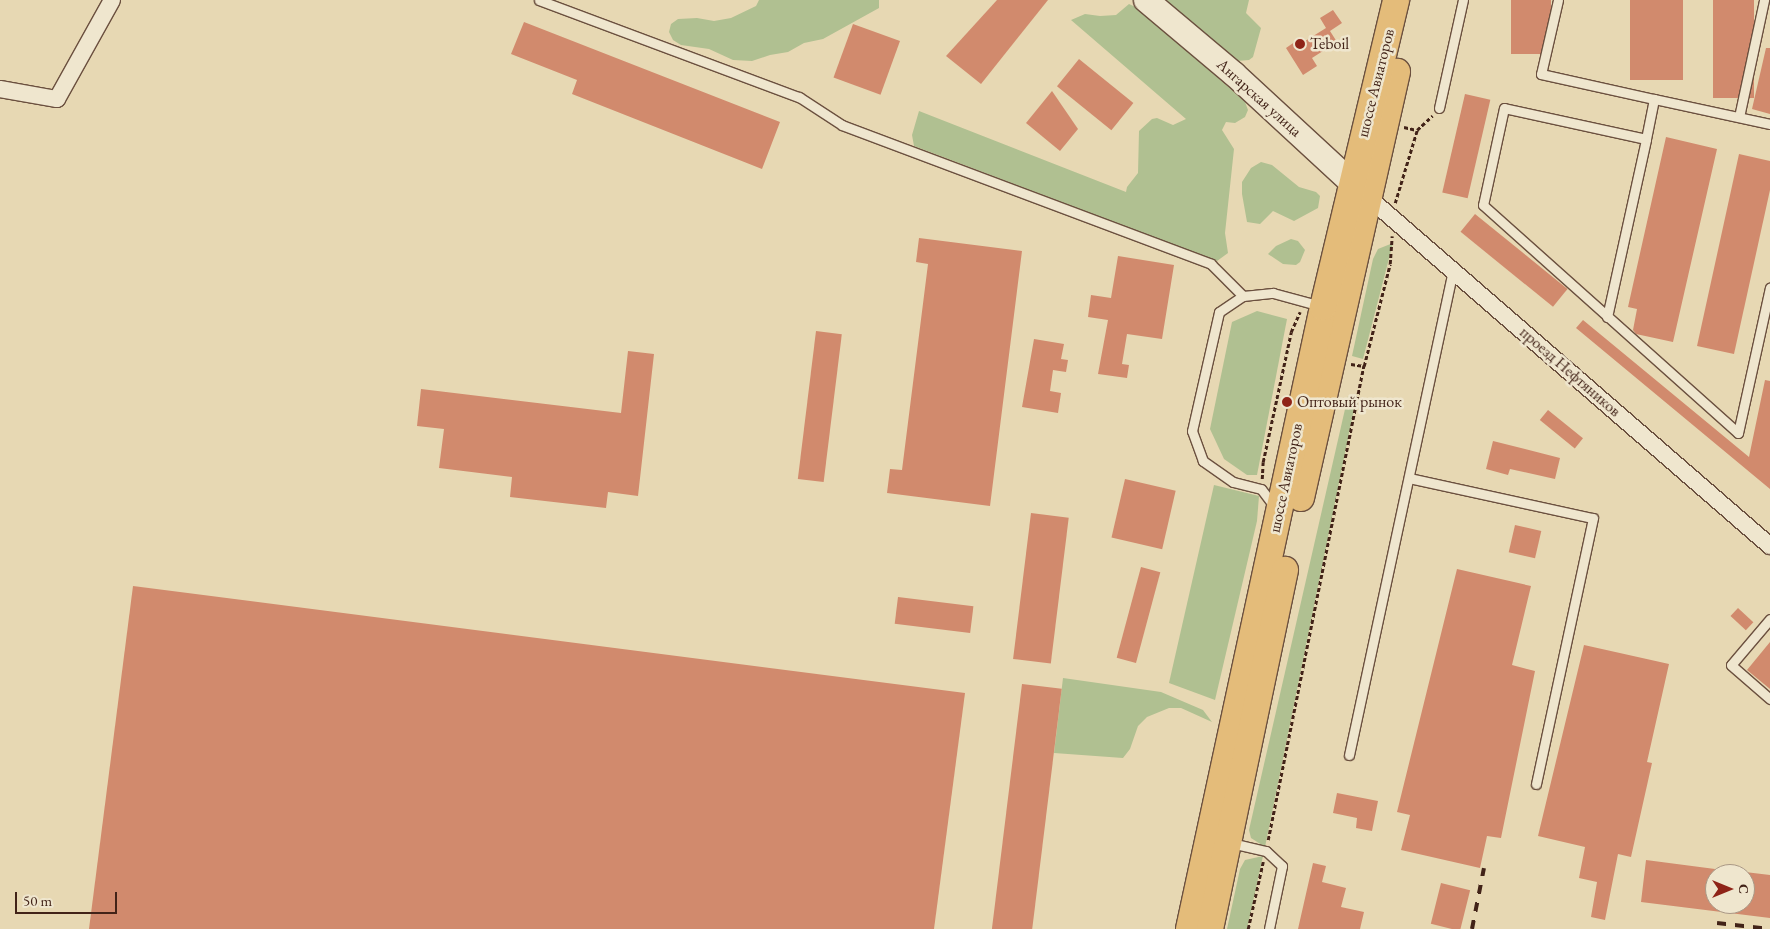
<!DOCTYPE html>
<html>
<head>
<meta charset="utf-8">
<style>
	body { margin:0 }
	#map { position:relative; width:1770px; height:929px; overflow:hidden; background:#e7d8b3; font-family:"EB Garamond",serif }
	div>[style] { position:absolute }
	.green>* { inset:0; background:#b0c091 }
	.building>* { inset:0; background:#d18a6d; transform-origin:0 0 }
	.path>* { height:2.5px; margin-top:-1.25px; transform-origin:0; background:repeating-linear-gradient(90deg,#422318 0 4px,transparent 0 6.5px) }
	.roads { filter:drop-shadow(1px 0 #6b503f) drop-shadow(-1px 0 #6b503f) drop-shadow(0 1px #6b503f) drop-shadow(0 -1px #6b503f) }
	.lane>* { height:9px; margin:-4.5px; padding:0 4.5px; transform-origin:4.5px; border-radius:4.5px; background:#efe6ce }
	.street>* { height:16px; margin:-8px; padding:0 8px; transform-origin:8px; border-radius:8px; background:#efe6ce }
	.secondary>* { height:24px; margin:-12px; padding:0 12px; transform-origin:12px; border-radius:12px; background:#efe6ce }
	.primary>* { height:26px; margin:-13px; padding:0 13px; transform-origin:13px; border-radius:13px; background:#e4bc7a }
	.rail>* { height:4px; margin-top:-2px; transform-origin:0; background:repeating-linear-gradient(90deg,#422318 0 9px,transparent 0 18px) }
	.dots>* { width:14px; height:14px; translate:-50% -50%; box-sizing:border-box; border:2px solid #efe6ce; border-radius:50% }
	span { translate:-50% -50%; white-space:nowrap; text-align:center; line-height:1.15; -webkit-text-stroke:5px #efe6ce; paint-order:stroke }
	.poi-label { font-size:16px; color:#422318 }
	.left { translate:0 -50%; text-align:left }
	.street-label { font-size:16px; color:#422318 }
	.north { position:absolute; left:1705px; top:864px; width:50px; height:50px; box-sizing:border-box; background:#efe6ce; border:1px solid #aa9885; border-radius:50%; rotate:90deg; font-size:14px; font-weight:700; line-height:20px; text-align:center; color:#422318 }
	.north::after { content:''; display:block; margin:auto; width:18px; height:22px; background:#8f2418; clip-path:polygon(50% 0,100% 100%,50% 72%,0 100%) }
	.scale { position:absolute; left:15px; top:892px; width:102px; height:22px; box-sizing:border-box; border:2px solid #422318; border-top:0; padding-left:6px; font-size:15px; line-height:18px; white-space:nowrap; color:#422318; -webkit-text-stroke:4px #efe6ce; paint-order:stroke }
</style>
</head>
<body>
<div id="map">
	<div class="green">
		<i style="clip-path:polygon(759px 0,879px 0,879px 8px,823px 39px,804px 43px,788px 52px,770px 55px,752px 61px,733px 60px,709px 49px,681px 45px,673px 40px,669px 32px,671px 24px,678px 19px,697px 18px,714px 21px,731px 18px,756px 6px)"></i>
		<i style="clip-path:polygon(1164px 0,1249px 0,1246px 13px,1261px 28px,1253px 57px,1249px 60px,1237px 61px)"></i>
		<i style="clip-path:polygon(1129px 4px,1144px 11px,1245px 102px,1248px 110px,1245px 117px,1235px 123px,1226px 122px,1222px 130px,1234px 149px,1225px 233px,1228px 253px,1217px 261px,914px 146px,912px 135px,919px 111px,1126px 192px,1127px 187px,1138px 173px,1139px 131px,1152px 119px,1157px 118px,1173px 125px,1186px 119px,1071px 20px,1085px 14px,1100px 16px,1116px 15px)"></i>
		<i style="clip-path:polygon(1261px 162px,1272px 165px,1299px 187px,1316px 192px,1320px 196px,1318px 208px,1294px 221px,1273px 211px,1260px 224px,1247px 222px,1242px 194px,1242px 182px,1251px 168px)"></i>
		<i style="clip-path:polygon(1291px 239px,1298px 241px,1305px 250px,1300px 262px,1296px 265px,1283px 264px,1268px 254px,1276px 246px)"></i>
		<i style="clip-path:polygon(1393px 243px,1363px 359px,1352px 356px,1373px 259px,1378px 249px)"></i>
		<i style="clip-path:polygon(1257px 311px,1287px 319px,1257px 475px,1247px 475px,1224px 459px,1210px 429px,1232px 322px)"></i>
		<i style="clip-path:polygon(1348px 396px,1356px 399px,1265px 847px,1251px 838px,1249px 830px)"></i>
		<i style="clip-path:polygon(1214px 485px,1259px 496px,1257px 521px,1215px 700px,1169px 683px)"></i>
		<i style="clip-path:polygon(1063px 678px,1161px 692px,1203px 710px,1212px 722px,1181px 708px,1169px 708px,1147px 717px,1138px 726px,1130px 749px,1123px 758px,1054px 753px)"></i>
		<i style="clip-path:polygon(1263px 856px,1247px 929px,1227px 929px,1240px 869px,1245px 860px)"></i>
	</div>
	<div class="building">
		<i style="clip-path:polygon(997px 0,1048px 0,981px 84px,946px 56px)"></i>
		<i style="left:1511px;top:0;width:40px;height:54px"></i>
		<i style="left:1630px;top:0;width:53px;height:80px"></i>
		<i style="left:1713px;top:0;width:41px;height:98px"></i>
		<i style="clip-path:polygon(1333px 10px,1342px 23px,1330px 31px,1337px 42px,1312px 58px,1317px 66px,1303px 75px,1286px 48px,1299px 39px,1302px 43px,1326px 28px,1320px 18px)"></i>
		<i style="clip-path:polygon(524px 22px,780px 122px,762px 169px,572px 94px,577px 80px,511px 54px)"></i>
		<i style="left:853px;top:24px;width:50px;height:57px;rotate:20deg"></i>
		<i style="clip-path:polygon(1766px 48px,1770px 48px,1770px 114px,1752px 109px)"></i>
		<i style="left:1079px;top:59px;width:70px;height:35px;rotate:39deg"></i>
		<i style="clip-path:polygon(1052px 91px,1078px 129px,1060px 151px,1026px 123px)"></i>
		<i style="left:1465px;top:94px;width:26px;height:101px;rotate:13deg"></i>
		<i style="clip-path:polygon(1666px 137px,1717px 149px,1673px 342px,1636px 334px,1633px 330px,1637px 309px,1628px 307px)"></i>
		<i style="clip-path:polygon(1739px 154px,1770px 161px,1770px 190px,1734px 354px,1697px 346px)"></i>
		<i style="left:1475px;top:214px;width:119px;height:23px;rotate:39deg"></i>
		<i style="clip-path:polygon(919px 238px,1022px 251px,990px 506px,887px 493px,890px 469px,902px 470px,928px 264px,916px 262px)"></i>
		<i style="clip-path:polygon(1118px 256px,1174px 265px,1162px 339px,1127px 334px,1122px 364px,1129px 365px,1127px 378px,1098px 374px,1108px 320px,1088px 317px,1091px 295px,1111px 298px)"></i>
		<i style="clip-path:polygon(1583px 320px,1749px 457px,1765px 380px,1770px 381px,1770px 489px,1576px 328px)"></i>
		<i style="left:816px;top:331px;width:26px;height:149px;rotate:7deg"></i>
		<i style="clip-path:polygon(1034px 339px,1064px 344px,1061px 359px,1068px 360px,1066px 372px,1053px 370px,1050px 391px,1061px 393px,1058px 413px,1022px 407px)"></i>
		<i style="clip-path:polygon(628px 351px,654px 354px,638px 496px,608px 492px,606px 508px,510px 497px,512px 477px,439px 468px,444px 429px,417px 426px,421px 389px,621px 413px)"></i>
		<i style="left:1548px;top:410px;width:45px;height:13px;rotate:39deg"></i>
		<i style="clip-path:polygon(1493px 441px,1560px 458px,1555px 479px,1510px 469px,1508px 475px,1486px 469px)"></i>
		<i style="left:1125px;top:479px;width:52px;height:60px;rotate:13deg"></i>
		<i style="left:1031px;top:513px;width:38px;height:147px;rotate:7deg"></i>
		<i style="left:1515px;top:525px;width:27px;height:28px;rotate:13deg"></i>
		<i style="left:1141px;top:567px;width:20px;height:94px;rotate:15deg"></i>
		<i style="clip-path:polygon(1457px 569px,1531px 586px,1512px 665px,1535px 671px,1501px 838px,1487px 836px,1480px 868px,1401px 850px,1410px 815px,1397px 812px)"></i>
		<i style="clip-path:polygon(133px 586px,965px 693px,934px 929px,89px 929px)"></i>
		<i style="left:898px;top:597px;width:76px;height:27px;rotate:7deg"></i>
		<i style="left:1738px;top:608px;width:21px;height:11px;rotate:43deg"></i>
		<i style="clip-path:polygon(1770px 642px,1770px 689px,1747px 670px)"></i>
		<i style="clip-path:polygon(1584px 645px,1669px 664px,1647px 762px,1652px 763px,1631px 857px,1618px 854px,1605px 920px,1591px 917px,1597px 882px,1579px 878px,1585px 847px,1538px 836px)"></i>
		<i style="left:1022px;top:684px;width:40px;height:247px;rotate:7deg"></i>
		<i style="clip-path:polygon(1337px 793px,1378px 801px,1372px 831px,1356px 828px,1357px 818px,1333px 813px)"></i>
		<i style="clip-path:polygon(1646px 860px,1715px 869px,1715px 904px,1745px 904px,1745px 872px,1770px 875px,1770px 918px,1641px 902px)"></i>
		<i style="clip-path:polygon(1313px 863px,1326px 866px,1322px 882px,1346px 888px,1341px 907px,1364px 912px,1360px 929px,1298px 929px)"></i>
		<i style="left:1441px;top:883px;width:30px;height:42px;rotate:14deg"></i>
	</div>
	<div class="path">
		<i style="left:1404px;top:127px;width:13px;rotate:13deg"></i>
		<i style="left:1395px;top:203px;width:76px;rotate:-73.2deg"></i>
		<i style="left:1417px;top:130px;width:21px;rotate:-43deg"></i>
		<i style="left:1351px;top:364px;width:13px;rotate:9deg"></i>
		<i style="left:1262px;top:479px;width:17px;rotate:-87deg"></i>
		<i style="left:1263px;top:462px;width:133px;rotate:-77.8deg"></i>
		<i style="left:1291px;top:332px;width:22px;rotate:-66deg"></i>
		<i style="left:1268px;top:840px;width:484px;rotate:-78.6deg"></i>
		<i style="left:1364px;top:366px;width:105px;rotate:-75.7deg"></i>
		<i style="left:1390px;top:264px;width:28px;rotate:-86deg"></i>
		<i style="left:1248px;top:929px;width:69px;rotate:-77.4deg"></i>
	</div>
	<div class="roads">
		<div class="lane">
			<i style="left:539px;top:0;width:278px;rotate:20.5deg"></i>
			<i style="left:799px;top:97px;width:51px;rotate:33.1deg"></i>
			<i style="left:842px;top:125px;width:394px;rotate:20.6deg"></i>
			<i style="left:1211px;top:264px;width:45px;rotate:45deg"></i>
			<i style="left:1558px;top:0;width:76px;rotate:102.9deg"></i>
			<i style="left:1541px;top:74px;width:116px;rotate:12.5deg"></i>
			<i style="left:1439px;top:108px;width:111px;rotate:-77.5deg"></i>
			<i style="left:1739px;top:117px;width:120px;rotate:-77.9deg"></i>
			<i style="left:1770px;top:124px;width:119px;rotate:-167.8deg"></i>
			<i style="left:1654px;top:99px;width:41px;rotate:101.3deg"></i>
			<i style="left:1646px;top:139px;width:145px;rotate:-167.7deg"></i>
			<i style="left:1504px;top:108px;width:99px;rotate:102.2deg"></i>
			<i style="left:1483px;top:205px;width:342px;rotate:41.8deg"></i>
			<i style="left:1738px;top:433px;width:149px;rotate:-77.6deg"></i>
			<i style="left:1607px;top:317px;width:182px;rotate:-77.6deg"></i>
			<i style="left:1409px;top:478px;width:188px;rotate:12.3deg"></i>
			<i style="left:1593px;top:518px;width:272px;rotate:102.1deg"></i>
			<i style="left:1274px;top:506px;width:21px;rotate:-127deg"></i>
			<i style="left:1261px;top:489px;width:29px;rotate:-166deg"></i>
			<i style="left:1233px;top:482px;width:37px;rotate:-145deg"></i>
			<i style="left:1203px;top:461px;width:32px;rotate:-110deg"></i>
			<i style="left:1192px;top:431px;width:122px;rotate:-77.2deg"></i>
			<i style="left:1219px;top:312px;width:29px;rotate:-34deg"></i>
			<i style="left:1243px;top:296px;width:30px;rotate:-6deg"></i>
			<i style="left:1273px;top:293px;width:50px;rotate:15.2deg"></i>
			<i style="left:1770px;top:619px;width:60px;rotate:130.3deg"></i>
			<i style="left:1731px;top:665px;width:52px;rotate:41.1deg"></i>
			<i style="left:1349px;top:755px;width:496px;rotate:-77.9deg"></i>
			<i style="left:1231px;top:843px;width:36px;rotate:13deg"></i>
			<i style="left:1266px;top:851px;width:22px;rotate:43deg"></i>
			<i style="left:1282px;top:866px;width:64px;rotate:101.7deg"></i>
		</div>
		<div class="street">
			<i style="left:0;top:89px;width:58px;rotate:10deg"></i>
			<i style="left:57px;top:99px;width:113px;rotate:-60.9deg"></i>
			<i style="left:1369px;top:198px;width:531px;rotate:40.95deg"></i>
		</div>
		<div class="secondary">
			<i style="left:1146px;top:0;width:115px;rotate:40.1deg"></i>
			<i style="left:1234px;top:74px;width:178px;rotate:42.7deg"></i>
		</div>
		<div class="primary">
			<i style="left:1301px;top:498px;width:437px;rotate:-77.3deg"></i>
			<i style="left:1189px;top:929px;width:636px;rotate:-77.84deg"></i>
			<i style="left:1323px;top:307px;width:316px;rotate:-76.6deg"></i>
			<i style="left:1210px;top:929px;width:367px;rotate:-78.2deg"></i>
		</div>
	</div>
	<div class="rail">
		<i style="left:1717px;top:923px;width:53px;rotate:6.5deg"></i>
		<i style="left:1472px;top:929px;width:62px;rotate:-78.9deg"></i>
	</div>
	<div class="dots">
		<i style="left:1300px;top:44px;background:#8f2418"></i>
		<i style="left:1287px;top:402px;background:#8f2418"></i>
	</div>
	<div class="poi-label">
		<span class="left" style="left:1310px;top:44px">Teboil</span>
		<span class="left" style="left:1297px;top:402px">Оптовый рынок</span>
	</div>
	<div class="street-label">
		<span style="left:1376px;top:83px;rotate:-76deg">шоссе Авиаторов</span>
		<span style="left:1259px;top:98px;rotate:42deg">Ангарская улица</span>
		<span style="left:1570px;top:372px;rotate:41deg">проезд Нефтяников</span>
		<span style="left:1286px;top:478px;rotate:-78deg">шоссе Авиаторов</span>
	</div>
	<div class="north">С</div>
	<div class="scale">50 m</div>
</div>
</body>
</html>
